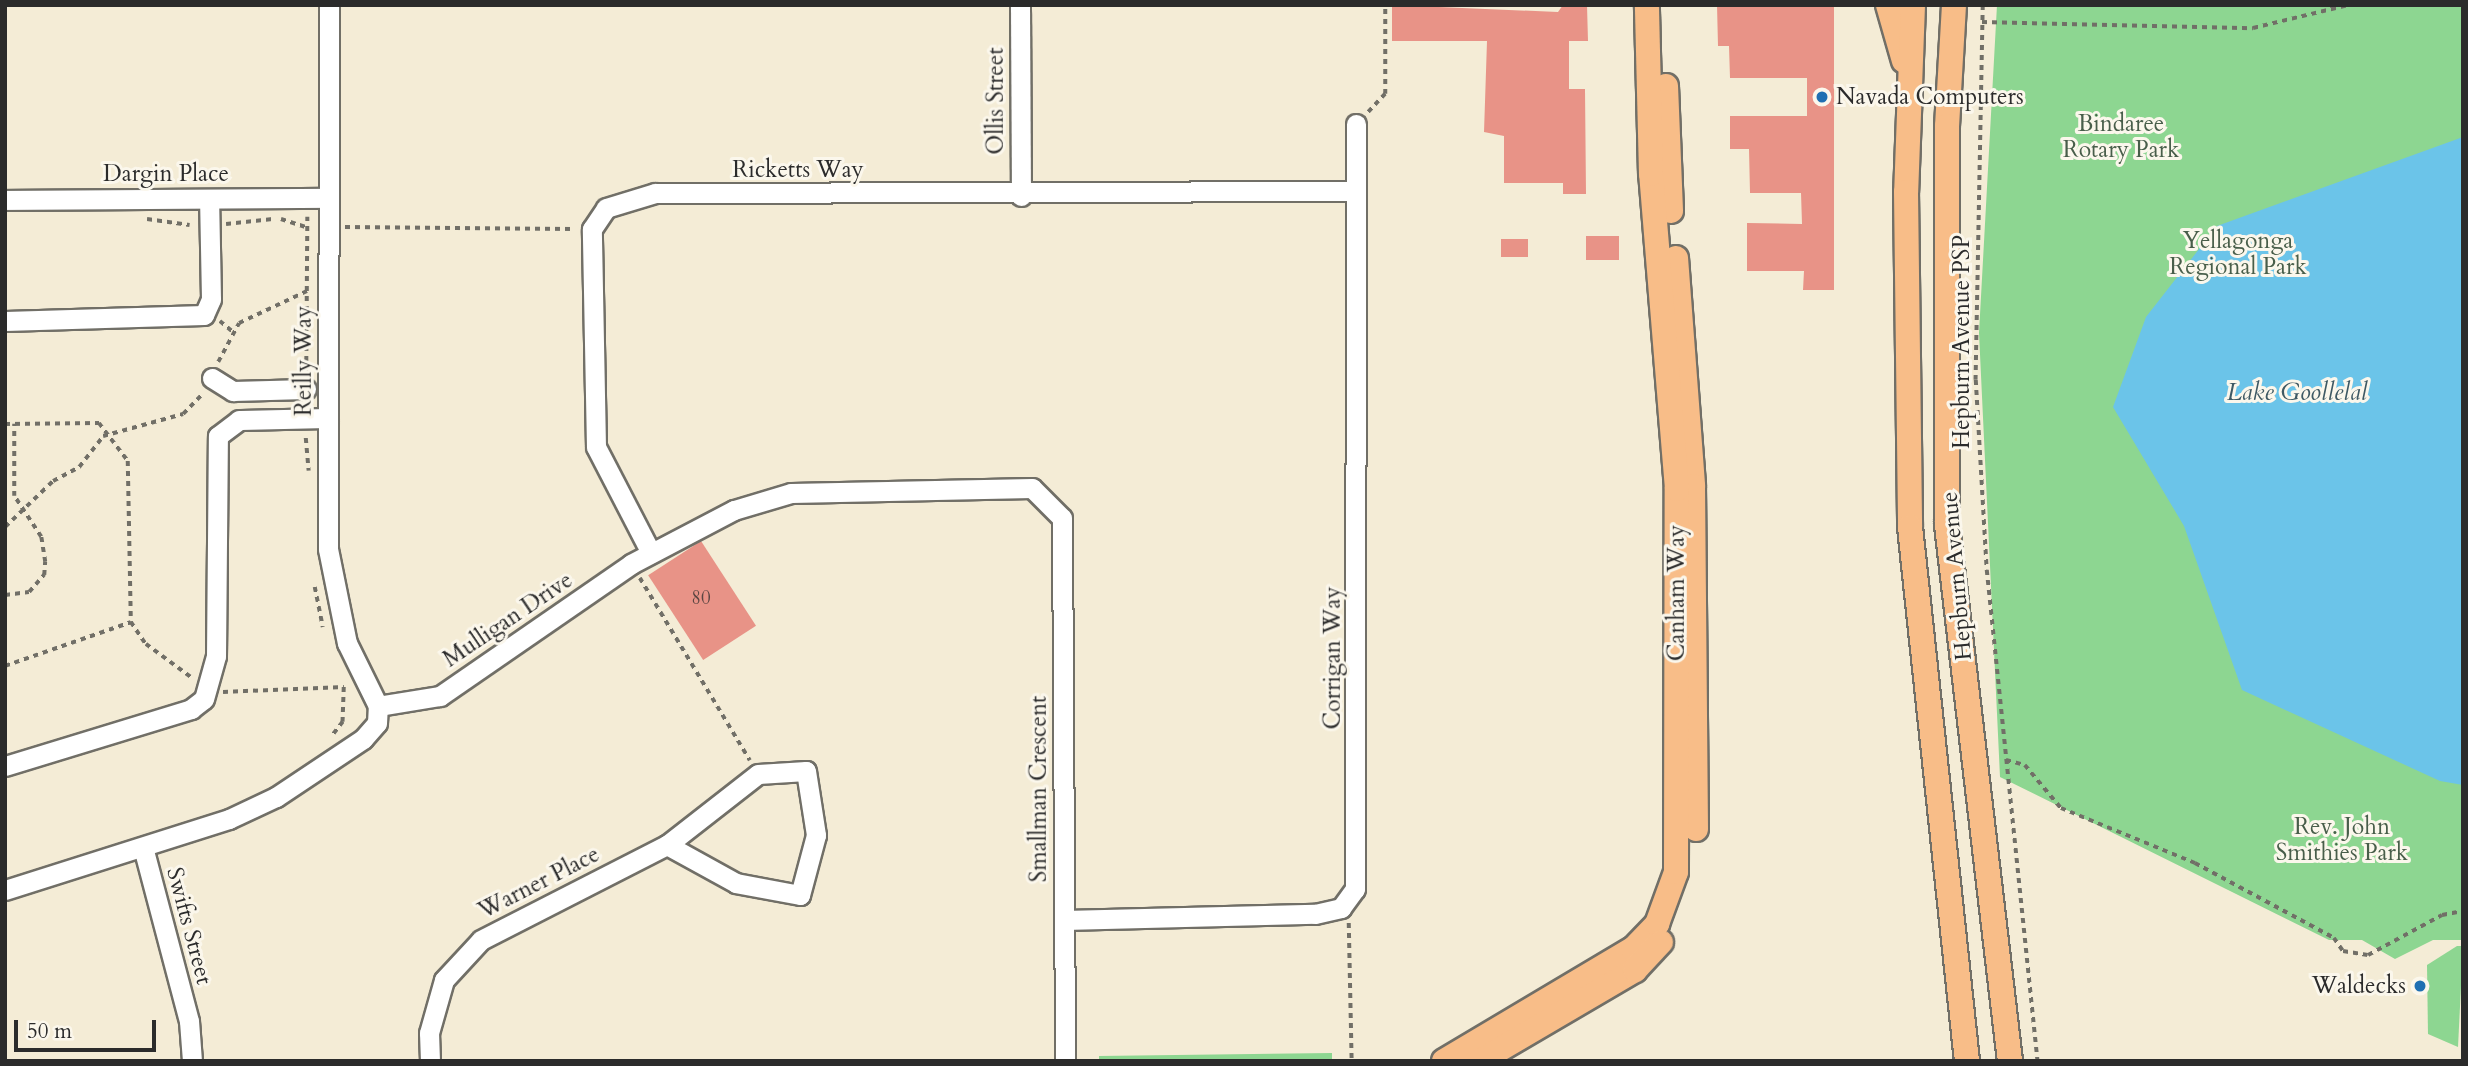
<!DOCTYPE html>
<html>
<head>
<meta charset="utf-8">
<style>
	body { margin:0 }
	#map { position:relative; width:2468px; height:1066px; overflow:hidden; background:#f4ecd6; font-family:Cardo,serif }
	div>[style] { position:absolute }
	.green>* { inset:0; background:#8dd691 }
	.water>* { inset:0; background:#6bc4e9 }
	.building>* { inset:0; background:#e89387; transform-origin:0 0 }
	.path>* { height:3.5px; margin-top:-1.75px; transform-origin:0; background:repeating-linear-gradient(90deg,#716f67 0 5px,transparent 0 10px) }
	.roads { filter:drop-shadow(2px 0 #716f67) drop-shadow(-2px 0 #716f67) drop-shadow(0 2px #716f67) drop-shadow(0 -2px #716f67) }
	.minor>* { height:19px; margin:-9.5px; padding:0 9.5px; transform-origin:9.5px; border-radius:9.5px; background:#fff }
	.major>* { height:24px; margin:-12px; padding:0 12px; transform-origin:12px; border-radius:12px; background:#f8bd88 }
	.dots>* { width:19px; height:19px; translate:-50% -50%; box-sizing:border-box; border:4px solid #fbf7ec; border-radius:50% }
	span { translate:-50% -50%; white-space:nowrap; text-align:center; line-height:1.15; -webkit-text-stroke:6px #fbf7ec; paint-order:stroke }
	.number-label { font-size:19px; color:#5a4542 }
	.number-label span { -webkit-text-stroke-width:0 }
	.poi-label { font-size:23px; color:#2b2b2b }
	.left { translate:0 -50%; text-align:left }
	.right { translate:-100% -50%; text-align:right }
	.street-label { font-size:23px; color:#2b2b2b }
	.park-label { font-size:23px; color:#485e4a }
	.water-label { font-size:24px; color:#3e5964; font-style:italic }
	.frame { position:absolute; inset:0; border:7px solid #2b2b2b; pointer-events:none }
	.scale { position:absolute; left:14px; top:1020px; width:142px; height:32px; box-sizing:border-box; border:4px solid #2b2b2b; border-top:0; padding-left:9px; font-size:21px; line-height:24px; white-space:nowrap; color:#2b2b2b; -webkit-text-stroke:5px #fbf7ec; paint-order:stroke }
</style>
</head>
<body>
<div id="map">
	<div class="green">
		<i style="clip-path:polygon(1997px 5px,2463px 5px,2463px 940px,2433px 940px,2395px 959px,2362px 940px,2329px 940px,2000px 777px,1979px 333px)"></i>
		<i style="clip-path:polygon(2457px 946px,2463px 946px,2458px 1047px,2428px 1034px,2427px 965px)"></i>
		<i style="clip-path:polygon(1332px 1053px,1332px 1061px,1099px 1061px,1099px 1056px)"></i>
	</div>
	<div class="water">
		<i style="clip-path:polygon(2463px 137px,2463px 785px,2440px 781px,2242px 690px,2184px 526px,2113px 407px,2146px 317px,2217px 226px)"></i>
	</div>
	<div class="building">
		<i style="clip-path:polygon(1392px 5px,1558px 12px,1563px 5px,1587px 5px,1588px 41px,1569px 41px,1569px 89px,1585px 89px,1586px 194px,1563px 194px,1563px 183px,1504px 183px,1504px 136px,1484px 132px,1487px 41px,1392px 41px)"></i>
		<i style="clip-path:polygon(1717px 5px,1834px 5px,1834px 290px,1803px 290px,1804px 271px,1747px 271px,1747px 223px,1802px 224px,1801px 193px,1750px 193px,1749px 149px,1730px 149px,1730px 116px,1807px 116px,1807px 78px,1730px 78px,1729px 46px,1718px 46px)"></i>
		<i style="left:1586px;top:236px;width:33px;height:24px"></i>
		<i style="left:1528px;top:239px;width:18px;height:27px;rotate:90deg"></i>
		<i style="left:701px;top:541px;width:101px;height:63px;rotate:57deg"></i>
	</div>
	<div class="path">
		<i style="left:1983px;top:5px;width:375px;rotate:91.1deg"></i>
		<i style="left:1976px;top:380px;width:190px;rotate:86.7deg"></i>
		<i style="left:1987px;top:570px;width:494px;rotate:84.1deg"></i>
		<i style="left:1982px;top:22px;width:271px;rotate:1.3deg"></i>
		<i style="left:2253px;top:28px;width:98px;rotate:-13.6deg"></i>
		<i style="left:1368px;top:112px;width:25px;rotate:-47deg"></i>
		<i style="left:1385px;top:94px;width:89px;rotate:-90deg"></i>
		<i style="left:147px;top:219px;width:43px;rotate:7.9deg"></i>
		<i style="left:281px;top:219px;width:26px;rotate:18deg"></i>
		<i style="left:226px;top:224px;width:47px;rotate:-6.1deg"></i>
		<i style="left:345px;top:227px;width:230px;rotate:0.5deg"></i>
		<i style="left:220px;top:321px;width:17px;rotate:40deg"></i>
		<i style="left:218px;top:362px;width:44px;rotate:-61.7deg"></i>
		<i style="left:239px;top:323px;width:75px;rotate:-25.2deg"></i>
		<i style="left:306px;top:371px;width:154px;rotate:-89.6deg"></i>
		<i style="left:5px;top:424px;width:94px;rotate:-0.6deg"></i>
		<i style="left:99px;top:423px;width:48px;rotate:52.7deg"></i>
		<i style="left:128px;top:461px;width:161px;rotate:88.9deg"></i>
		<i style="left:131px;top:622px;width:27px;rotate:56deg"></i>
		<i style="left:146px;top:644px;width:56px;rotate:36.3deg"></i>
		<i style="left:306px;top:438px;width:33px;rotate:85deg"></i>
		<i style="left:5px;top:527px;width:66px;rotate:-43.8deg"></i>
		<i style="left:53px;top:481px;width:30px;rotate:-28deg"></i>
		<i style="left:79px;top:467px;width:39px;rotate:-52deg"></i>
		<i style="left:103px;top:436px;width:83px;rotate:-15.4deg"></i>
		<i style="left:183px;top:414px;width:28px;rotate:-46deg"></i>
		<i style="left:640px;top:578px;width:213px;rotate:58.9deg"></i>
		<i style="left:315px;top:587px;width:41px;rotate:78.7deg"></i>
		<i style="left:5px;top:595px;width:24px;rotate:-7deg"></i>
		<i style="left:29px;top:592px;width:23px;rotate:-49deg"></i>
		<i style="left:44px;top:575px;width:13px;rotate:-86deg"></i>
		<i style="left:45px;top:562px;width:25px;rotate:-99deg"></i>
		<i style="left:41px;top:537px;width:49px;rotate:-123.4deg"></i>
		<i style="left:14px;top:496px;width:72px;rotate:-90deg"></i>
		<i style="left:5px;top:666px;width:133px;rotate:-19.2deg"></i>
		<i style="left:223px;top:692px;width:121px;rotate:-2.4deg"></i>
		<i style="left:344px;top:687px;width:35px;rotate:92deg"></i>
		<i style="left:343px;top:722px;width:16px;rotate:128deg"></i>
		<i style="left:2006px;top:760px;width:20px;rotate:15deg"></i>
		<i style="left:2025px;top:765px;width:56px;rotate:50.1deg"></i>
		<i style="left:2061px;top:808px;width:145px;rotate:22.3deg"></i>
		<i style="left:2195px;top:863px;width:158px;rotate:28.3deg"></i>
		<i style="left:2334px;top:938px;width:16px;rotate:55deg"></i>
		<i style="left:2343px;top:951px;width:25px;rotate:9deg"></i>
		<i style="left:2368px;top:955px;width:84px;rotate:-28.4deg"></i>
		<i style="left:2442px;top:915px;width:21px;rotate:-11deg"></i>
		<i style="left:1349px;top:923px;width:138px;rotate:88.8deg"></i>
	</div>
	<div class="roads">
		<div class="minor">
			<i style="left:329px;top:5px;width:544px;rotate:90.11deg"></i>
			<i style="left:328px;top:549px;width:96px;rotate:78.6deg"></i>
			<i style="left:347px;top:643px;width:70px;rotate:63.8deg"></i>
			<i style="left:1020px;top:5px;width:191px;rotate:89.7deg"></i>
			<i style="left:5px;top:200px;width:323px;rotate:-0.4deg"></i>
			<i style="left:5px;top:321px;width:199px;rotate:-1.7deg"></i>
			<i style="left:204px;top:315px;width:17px;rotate:-66deg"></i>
			<i style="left:211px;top:299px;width:100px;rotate:-91.1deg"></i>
			<i style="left:212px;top:378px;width:25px;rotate:32deg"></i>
			<i style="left:233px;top:391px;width:73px;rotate:-1.6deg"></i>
			<i style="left:651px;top:553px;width:119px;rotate:-117.4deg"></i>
			<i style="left:596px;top:447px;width:218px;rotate:-91.1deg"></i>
			<i style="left:592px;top:229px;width:25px;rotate:-56deg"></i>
			<i style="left:606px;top:208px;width:51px;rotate:-17deg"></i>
			<i style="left:655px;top:193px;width:701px;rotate:-0.16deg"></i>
			<i style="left:5px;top:766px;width:195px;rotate:-17deg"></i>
			<i style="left:191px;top:709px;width:16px;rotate:-38deg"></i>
			<i style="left:204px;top:699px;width:45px;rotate:-74.4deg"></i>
			<i style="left:216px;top:656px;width:220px;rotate:-89.5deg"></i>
			<i style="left:218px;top:436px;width:26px;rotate:-37deg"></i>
			<i style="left:239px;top:420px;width:89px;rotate:-1.3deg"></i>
			<i style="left:143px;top:847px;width:180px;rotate:75.2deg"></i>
			<i style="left:189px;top:1021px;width:40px;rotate:85.7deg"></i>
			<i style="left:5px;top:890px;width:235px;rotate:-17.6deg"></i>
			<i style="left:229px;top:819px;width:52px;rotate:-25.1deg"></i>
			<i style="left:276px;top:797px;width:105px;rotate:-33.7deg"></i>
			<i style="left:363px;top:739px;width:21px;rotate:-49deg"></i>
			<i style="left:377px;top:723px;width:17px;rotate:-87deg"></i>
			<i style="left:378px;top:706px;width:63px;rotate:-9.2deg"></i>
			<i style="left:440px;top:696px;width:232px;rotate:-34.6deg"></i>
			<i style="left:631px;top:564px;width:116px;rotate:-27.7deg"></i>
			<i style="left:734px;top:510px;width:59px;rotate:-16.6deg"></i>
			<i style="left:791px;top:493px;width:241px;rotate:-1.2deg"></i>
			<i style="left:1032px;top:488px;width:42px;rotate:45deg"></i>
			<i style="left:1062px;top:518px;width:543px;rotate:89.68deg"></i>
			<i style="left:1064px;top:920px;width:251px;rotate:-1.4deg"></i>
			<i style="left:1315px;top:914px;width:27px;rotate:-13deg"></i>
			<i style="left:1341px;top:908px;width:24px;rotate:-54deg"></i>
			<i style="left:1355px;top:889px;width:765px;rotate:-89.93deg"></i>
			<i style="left:430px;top:1061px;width:28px;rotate:-92deg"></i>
			<i style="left:429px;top:1033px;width:55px;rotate:-74.2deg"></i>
			<i style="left:444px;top:980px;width:54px;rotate:-47.2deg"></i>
			<i style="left:481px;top:940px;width:209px;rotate:-27.1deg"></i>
			<i style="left:667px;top:845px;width:115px;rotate:-38deg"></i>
			<i style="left:758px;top:774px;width:48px;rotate:-3.6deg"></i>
			<i style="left:806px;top:771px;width:65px;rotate:81.1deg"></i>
			<i style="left:816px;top:835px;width:62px;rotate:104.9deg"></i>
			<i style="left:800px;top:895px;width:65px;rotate:-169.4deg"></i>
			<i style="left:736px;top:883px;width:79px;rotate:-151.2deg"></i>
		</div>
		<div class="major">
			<i style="left:1888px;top:5px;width:58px;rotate:74.1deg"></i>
			<i style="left:1913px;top:5px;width:187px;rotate:92.1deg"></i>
			<i style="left:1906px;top:192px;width:335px;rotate:89.3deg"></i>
			<i style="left:1910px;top:527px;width:537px;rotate:83.91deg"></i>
			<i style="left:1954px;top:5px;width:121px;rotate:93.3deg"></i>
			<i style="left:1947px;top:126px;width:399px;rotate:90deg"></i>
			<i style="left:1947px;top:525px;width:540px;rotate:83.3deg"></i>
			<i style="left:1666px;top:86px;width:125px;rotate:87.7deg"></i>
			<i style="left:1676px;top:258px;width:229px;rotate:85.7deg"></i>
			<i style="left:1693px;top:486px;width:343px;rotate:89.5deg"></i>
			<i style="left:1444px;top:1061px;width:220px;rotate:-30.7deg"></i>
			<i style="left:1633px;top:949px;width:35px;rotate:-46deg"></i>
			<i style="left:1657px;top:924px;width:55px;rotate:-69.9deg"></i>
			<i style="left:1676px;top:872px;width:383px;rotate:-89.9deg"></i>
			<i style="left:1677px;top:489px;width:316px;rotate:-94.7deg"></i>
			<i style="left:1651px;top:174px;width:169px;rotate:-91.4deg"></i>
			<i style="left:1480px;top:1061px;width:180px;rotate:-30.4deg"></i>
			<i style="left:1635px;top:970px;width:38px;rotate:-47deg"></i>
		</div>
	</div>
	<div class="dots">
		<i style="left:1822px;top:97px;background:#1f6fb2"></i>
		<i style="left:2420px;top:986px;background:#1f6fb2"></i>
	</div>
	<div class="number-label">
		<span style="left:701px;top:599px">80</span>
	</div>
	<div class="poi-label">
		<span class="left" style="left:1836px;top:97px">Navada Computers</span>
		<span class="right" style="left:2406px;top:986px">Waldecks</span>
	</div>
	<div class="street-label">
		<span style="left:996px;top:101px;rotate:-90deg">Ollis Street</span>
		<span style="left:798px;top:170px">Ricketts Way</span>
		<span style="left:166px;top:174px">Dargin Place</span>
		<span style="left:1962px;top:342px;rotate:-90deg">Hepburn Avenue PSP</span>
		<span style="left:304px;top:361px;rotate:-90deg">Reilly Way</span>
		<span style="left:1957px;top:576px;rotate:-95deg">Hepburn Avenue</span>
		<span style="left:1677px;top:593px;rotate:-90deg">Canham Way</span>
		<span style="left:508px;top:620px;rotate:-34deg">Mulligan Drive</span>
		<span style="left:1333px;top:658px;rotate:-90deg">Corrigan Way</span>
		<span style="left:1039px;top:789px;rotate:-90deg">Smallman Crescent</span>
		<span style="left:539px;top:883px;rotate:-27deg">Warner Place</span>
		<span style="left:189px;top:926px;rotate:75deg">Swifts Street</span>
	</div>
	<div class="park-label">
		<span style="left:2121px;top:137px">Bindaree<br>Rotary Park</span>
		<span style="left:2238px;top:254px">Yellagonga<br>Regional Park</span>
		<span style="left:2342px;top:840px">Rev. John<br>Smithies Park</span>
	</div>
	<div class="water-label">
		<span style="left:2297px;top:393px">Lake Goollelal</span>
	</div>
	<div class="frame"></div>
	<div class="scale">50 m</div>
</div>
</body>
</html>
